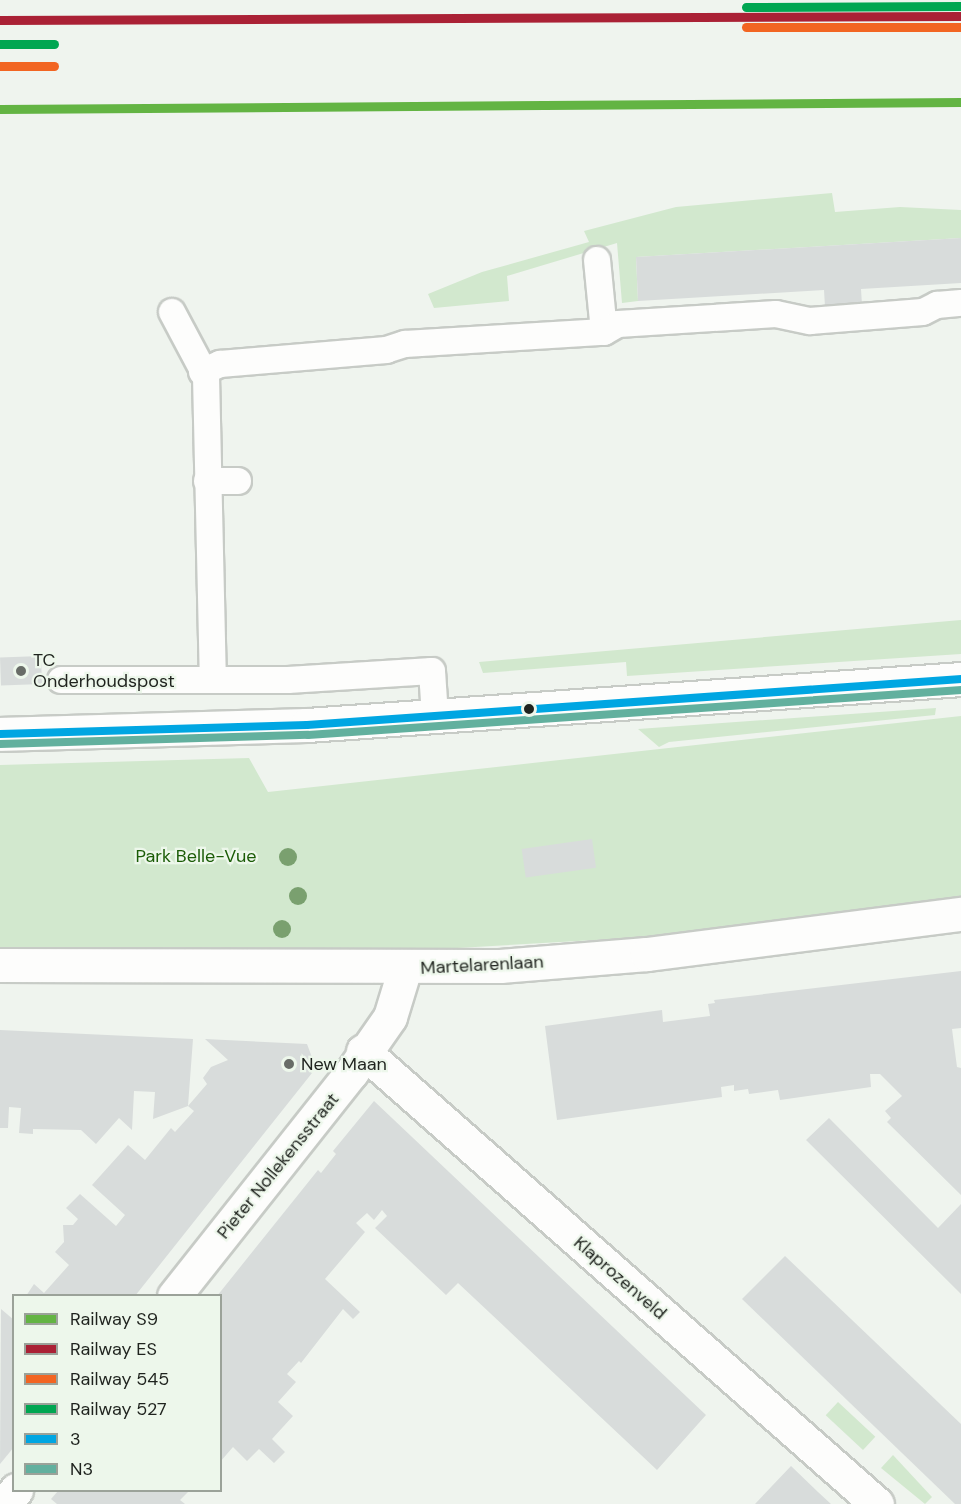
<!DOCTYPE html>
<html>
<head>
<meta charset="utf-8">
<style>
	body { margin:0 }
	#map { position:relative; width:961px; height:1504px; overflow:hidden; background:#eff4ee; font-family:"DM Sans",sans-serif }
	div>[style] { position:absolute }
	.green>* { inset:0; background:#d2e8ce; transform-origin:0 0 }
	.building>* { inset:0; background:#d8dcdb; transform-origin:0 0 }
	.roads { filter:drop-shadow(2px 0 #c7cbc6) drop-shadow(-2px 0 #c7cbc6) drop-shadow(0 2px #c7cbc6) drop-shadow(0 -2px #c7cbc6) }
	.lane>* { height:26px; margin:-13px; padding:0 13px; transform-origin:13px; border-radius:13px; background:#fdfdfc }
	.street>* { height:33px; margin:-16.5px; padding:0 16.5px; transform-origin:16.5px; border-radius:16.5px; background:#fdfdfc }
	.secondary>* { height:33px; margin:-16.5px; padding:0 16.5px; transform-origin:16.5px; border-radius:16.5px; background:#fdfdfc }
	.bus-1>* { height:8px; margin:-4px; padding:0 4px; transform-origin:4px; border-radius:4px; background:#00a6e2 }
	.bus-2>* { height:8px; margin:-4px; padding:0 4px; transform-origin:4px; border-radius:4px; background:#62b09e }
	.rail-1>* { height:9px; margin:-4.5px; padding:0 4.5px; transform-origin:4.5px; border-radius:4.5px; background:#63b443 }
	.rail-2>* { height:9px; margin:-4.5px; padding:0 4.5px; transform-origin:4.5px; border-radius:4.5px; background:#aa2135 }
	.rail-3>* { height:9px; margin:-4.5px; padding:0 4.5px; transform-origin:4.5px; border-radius:4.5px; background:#f26522 }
	.rail-4>* { height:9px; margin:-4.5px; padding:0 4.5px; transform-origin:4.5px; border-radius:4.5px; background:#00a651 }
	.trees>* { width:18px; height:18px; margin:-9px; border-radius:50%; background:#7aa06f }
	.dots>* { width:16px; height:16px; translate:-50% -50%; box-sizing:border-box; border:3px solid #edf7eb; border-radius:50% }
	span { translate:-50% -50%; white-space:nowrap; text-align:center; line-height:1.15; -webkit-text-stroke:4.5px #edf7eb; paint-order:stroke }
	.poi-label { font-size:18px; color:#1f231e }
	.left { translate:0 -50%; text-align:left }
	.park-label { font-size:18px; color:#1b5c07 }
	.street-label { font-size:18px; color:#1f231e }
	.legend { position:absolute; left:12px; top:1294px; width:210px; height:198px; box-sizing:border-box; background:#edf7eb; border:2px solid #9ba299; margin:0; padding:8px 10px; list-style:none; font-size:18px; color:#1f231e }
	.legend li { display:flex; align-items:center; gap:12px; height:30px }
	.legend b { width:30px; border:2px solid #9ba299 }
</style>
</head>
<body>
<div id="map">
	<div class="green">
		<i style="clip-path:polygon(832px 193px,835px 212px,900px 207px,961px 210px,961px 238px,636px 257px,638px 301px,622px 303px,617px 243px,507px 276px,509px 301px,434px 308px,428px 294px,482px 272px,589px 242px,584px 231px,676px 207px)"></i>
		<i style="clip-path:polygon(961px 620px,961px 654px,627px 676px,626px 662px,483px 673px,479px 662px)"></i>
		<i style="clip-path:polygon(936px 708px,935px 715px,669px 742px,659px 747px,638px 729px)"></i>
		<i style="clip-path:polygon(961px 716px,961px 897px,665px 936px,440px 949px,0 949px,0 765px,249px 758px,268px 792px)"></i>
		<i style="left:838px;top:1402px;width:51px;height:18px;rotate:43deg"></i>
		<i style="clip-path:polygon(893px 1455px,932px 1497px,925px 1504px,881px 1468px)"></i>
	</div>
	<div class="building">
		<i style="clip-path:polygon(961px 238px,961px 283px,861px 289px,862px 305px,825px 307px,824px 290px,638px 301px,636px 257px)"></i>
		<i style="left:41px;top:656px;width:28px;height:41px;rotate:88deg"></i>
		<i style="left:592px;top:839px;width:29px;height:71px;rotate:82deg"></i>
		<i style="clip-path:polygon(961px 971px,961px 1028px,952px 1029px,957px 1067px,961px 1068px,961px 1195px,887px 1122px,891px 1118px,885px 1111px,902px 1096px,880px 1074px,870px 1074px,871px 1087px,780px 1100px,778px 1090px,749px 1094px,748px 1089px,734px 1091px,734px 1085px,721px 1087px,722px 1097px,557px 1120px,545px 1026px,662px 1010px,663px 1022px,710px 1016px,708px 1004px,715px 1003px,714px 1000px)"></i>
		<i style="clip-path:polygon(0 1030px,193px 1039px,188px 1106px,153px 1119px,155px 1092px,134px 1091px,132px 1130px,119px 1118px,96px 1144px,81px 1130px,33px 1129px,33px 1134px,19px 1133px,21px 1108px,9px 1107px,8px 1128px,0 1128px)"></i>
		<i style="clip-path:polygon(205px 1039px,307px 1044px,316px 1068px,135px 1296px,26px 1296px,34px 1284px,44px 1293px,69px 1265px,55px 1252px,64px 1242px,63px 1225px,73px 1225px,78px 1219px,66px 1208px,80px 1194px,116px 1226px,125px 1215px,92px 1185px,128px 1145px,145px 1160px,171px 1128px,175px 1132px,194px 1111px,188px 1106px,207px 1084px,203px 1078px,211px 1067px,228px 1060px)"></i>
		<i style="clip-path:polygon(374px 1101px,706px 1415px,657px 1470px,458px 1283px,446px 1295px,375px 1228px,387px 1216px,382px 1210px,374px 1220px,367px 1213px,356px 1223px,365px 1232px,325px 1279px,360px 1312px,353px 1319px,343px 1309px,301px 1363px,299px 1361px,287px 1374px,296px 1382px,278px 1402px,293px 1416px,272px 1439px,285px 1452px,274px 1463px,259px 1449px,247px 1461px,233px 1447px,220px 1462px,220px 1296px,217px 1296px,318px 1170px,321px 1173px,336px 1154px,333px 1151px)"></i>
		<i style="clip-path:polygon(829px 1118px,938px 1228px,961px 1204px,961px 1294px,806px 1140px)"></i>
		<i style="clip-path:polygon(785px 1256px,961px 1424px,961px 1504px,955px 1504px,742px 1299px)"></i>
		<i style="clip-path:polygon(1px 1309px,14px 1320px,14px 1447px,0 1464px)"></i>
		<i style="clip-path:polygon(791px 1466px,818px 1492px,831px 1504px,755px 1504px)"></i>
		<i style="clip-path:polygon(58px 1491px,189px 1491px,180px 1500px,185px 1504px,57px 1504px,51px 1499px)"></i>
	</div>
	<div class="roads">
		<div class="lane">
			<i style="left:597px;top:260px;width:72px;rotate:84.4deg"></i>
			<i style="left:172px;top:312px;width:72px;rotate:62deg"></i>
			<i style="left:206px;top:376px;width:304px;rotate:88.7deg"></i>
			<i style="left:202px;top:372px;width:20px;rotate:-24deg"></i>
			<i style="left:220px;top:364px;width:167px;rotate:-4.8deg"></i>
			<i style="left:386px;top:350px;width:20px;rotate:-18deg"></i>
			<i style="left:405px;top:344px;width:199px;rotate:-3.5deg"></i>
			<i style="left:604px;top:332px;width:16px;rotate:-30deg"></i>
			<i style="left:618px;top:324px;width:158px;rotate:-3.6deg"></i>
			<i style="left:776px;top:314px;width:35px;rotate:12deg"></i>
			<i style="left:810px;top:321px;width:113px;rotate:-4.6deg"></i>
			<i style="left:923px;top:312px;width:16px;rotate:-27deg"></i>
			<i style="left:937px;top:305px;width:24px;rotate:-5deg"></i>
			<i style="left:207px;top:481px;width:31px"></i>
			<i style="left:61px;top:680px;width:227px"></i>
			<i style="left:288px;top:680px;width:144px;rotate:-3.6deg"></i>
			<i style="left:432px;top:671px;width:45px;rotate:86.2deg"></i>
		</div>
		<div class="street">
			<i style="left:0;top:965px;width:500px;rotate:0.11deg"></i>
			<i style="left:500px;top:966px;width:147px;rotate:-4.7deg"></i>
			<i style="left:647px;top:954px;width:317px;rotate:-7.3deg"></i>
			<i style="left:363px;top:1051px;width:685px;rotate:41.39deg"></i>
			<i style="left:174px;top:1296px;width:285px;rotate:-51.6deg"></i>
			<i style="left:351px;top:1073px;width:68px;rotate:-55.1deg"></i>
			<i style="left:390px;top:1017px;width:51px;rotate:-73deg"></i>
			<i style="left:5px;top:1504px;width:18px;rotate:-52deg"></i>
		</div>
		<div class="secondary">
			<i style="left:0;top:734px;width:307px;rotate:-1.7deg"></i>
			<i style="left:307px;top:725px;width:656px;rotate:-4.02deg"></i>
		</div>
	</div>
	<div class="bus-1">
		<i style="left:0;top:734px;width:307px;rotate:-1.7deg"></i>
		<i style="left:307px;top:725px;width:656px;rotate:-4.02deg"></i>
	</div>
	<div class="bus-2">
		<i style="left:0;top:744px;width:308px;rotate:-1.7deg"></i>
		<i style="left:308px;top:735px;width:655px;rotate:-3.94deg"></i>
	</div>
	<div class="rail-1">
		<i style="left:0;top:109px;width:961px;rotate:-0.42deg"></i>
	</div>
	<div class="rail-2">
		<i style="left:0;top:20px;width:961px;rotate:-0.24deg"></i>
	</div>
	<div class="rail-3">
		<i style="left:746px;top:27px;width:215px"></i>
		<i style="left:0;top:66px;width:54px"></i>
	</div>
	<div class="rail-4">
		<i style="left:746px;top:7px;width:215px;rotate:-0.3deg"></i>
		<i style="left:0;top:44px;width:54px"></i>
	</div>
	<div class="trees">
		<i style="left:288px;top:857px"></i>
		<i style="left:298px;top:896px"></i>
		<i style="left:282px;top:929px"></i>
	</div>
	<div class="dots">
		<i style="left:21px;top:671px;background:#686c67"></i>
		<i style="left:529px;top:709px;background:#1f231e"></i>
		<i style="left:289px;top:1064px;background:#686c67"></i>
	</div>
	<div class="poi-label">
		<span class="left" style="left:33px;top:671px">TC<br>Onderhoudspost</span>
		<span class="left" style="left:301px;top:1064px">New Maan</span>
	</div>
	<div class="park-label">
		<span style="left:196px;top:856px">Park Belle-Vue</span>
	</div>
	<div class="street-label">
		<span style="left:482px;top:965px;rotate:-3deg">Martelarenlaan</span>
		<span style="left:278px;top:1166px;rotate:-51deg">Pieter Nollekensstraat</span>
		<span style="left:620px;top:1278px;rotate:41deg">Klaprozenveld</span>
	</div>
	<ul class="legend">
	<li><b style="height:8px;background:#63b443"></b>Railway S9</li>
	<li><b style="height:8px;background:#aa2135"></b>Railway ES</li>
	<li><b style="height:8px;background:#f26522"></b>Railway 545</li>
	<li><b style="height:8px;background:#00a651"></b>Railway 527</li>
	<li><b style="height:8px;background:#00a6e2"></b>3</li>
	<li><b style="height:8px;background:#62b09e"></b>N3</li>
	</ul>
</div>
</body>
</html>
